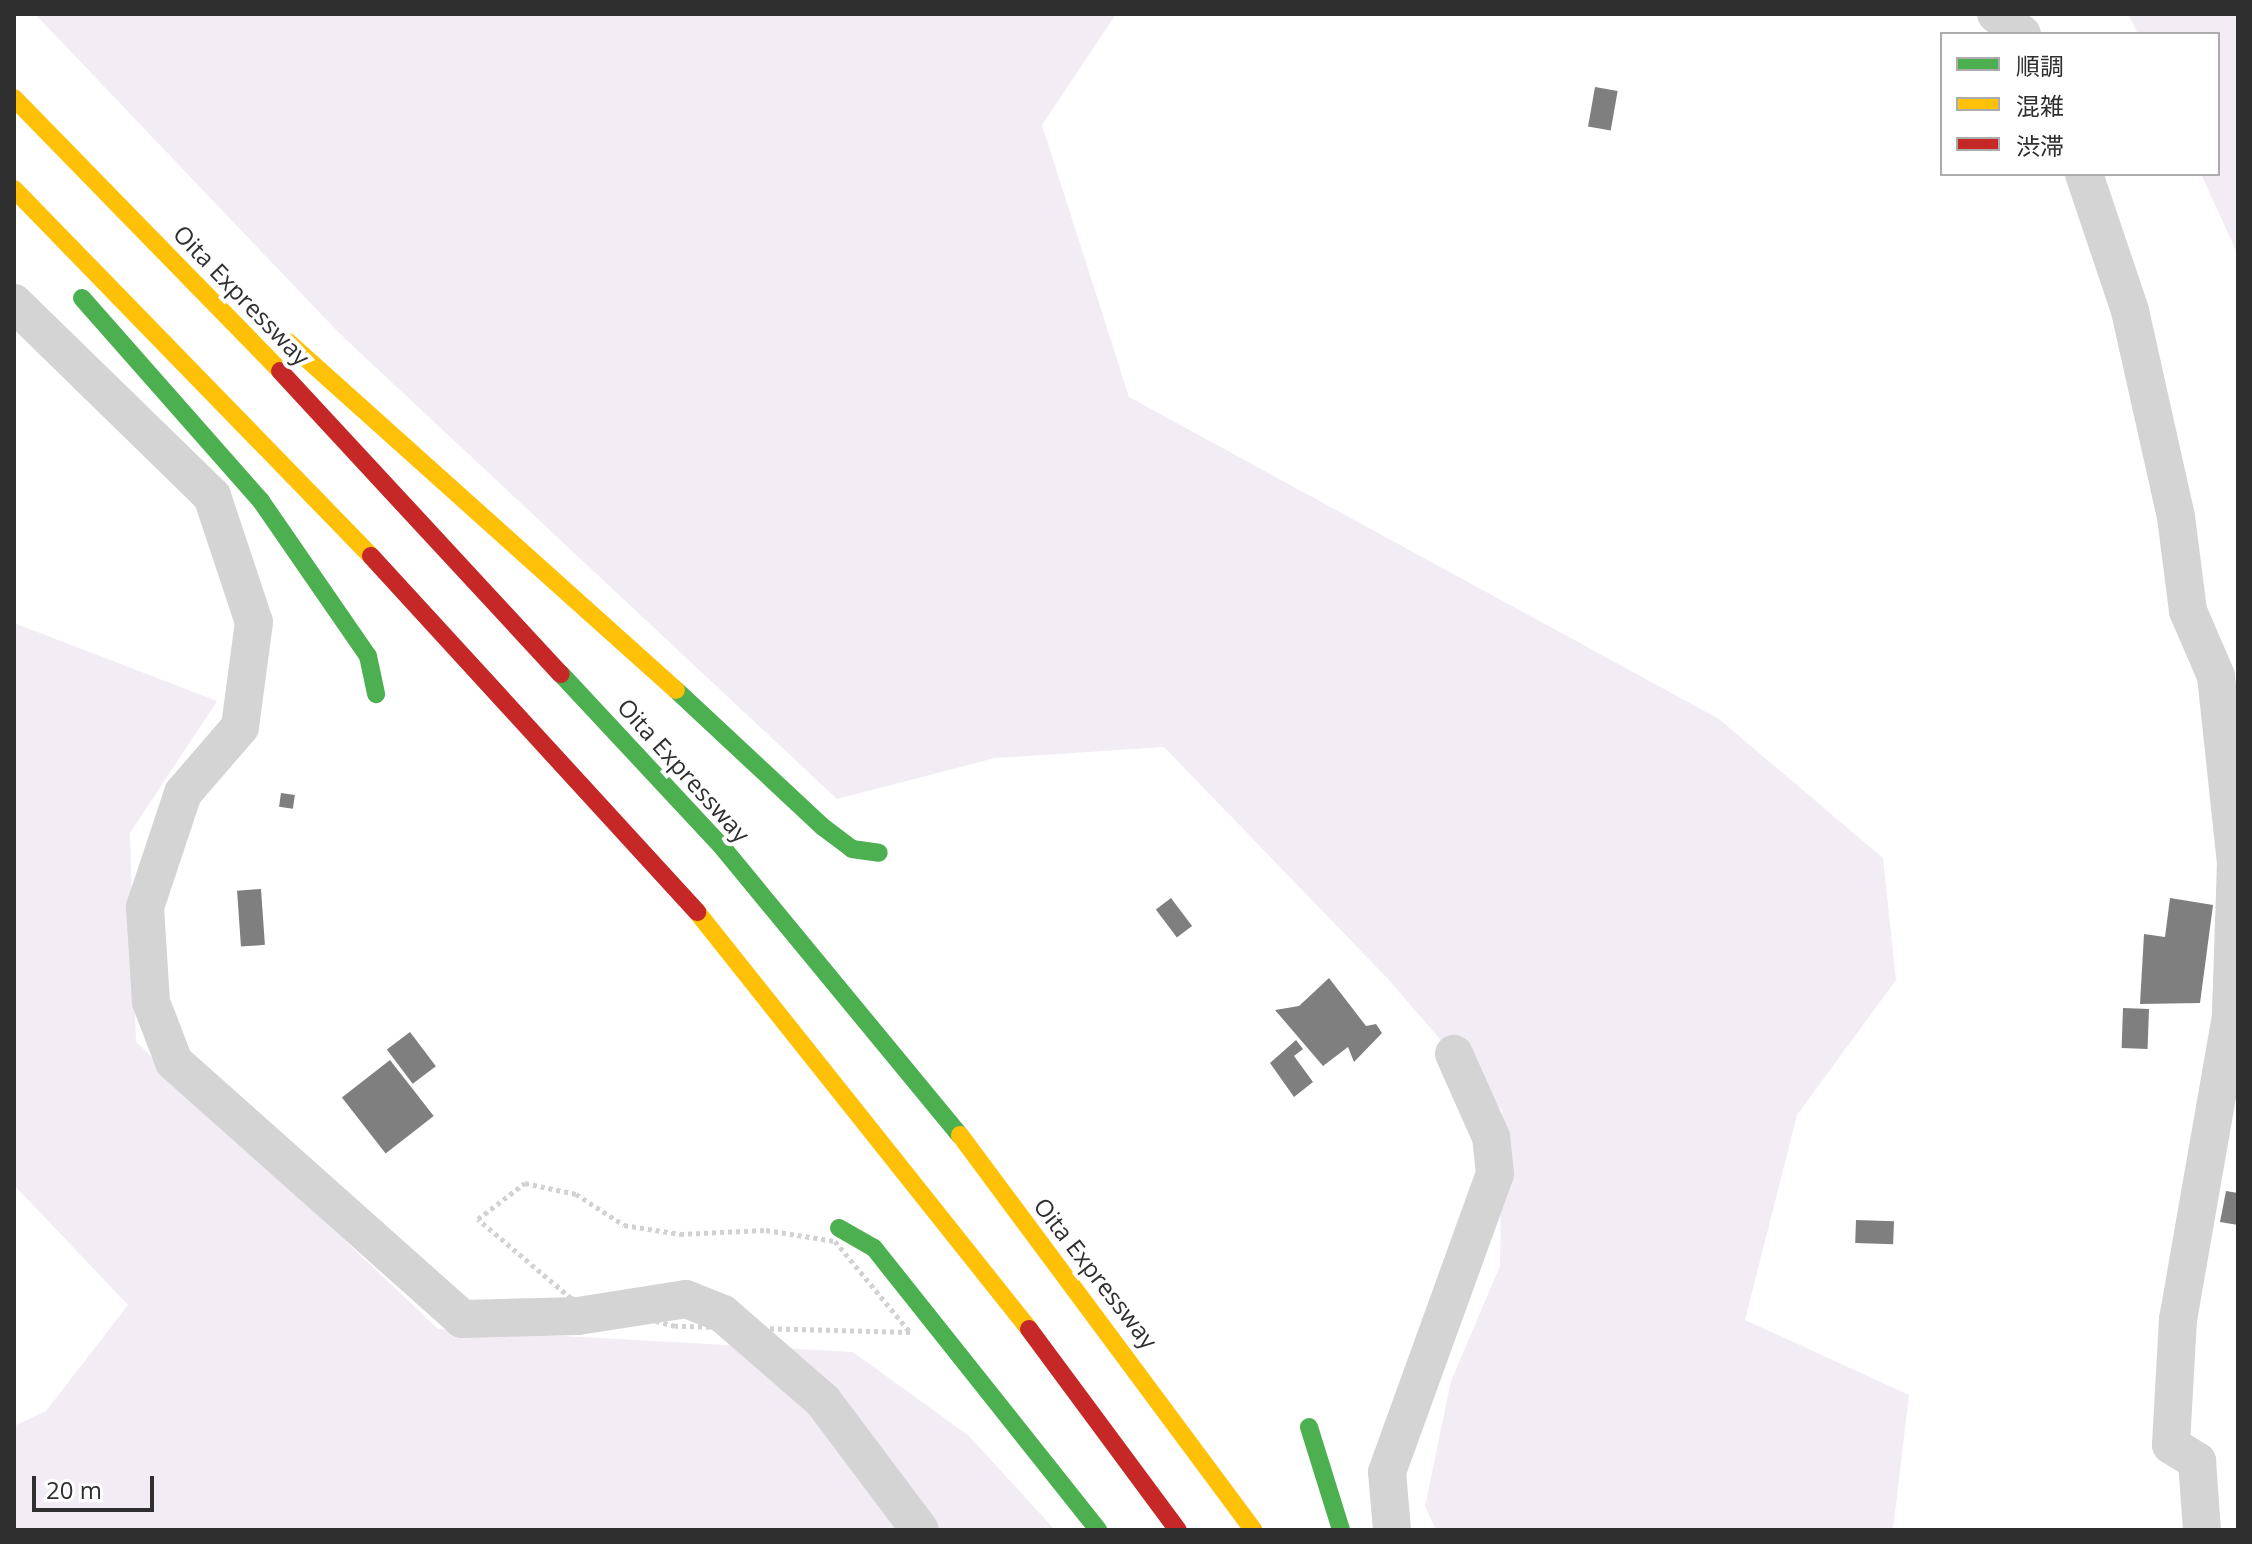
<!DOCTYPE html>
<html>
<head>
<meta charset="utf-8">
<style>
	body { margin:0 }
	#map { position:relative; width:2252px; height:1544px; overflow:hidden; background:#fff; font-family:"Open Sans","Noto Sans JP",sans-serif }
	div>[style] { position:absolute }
	.green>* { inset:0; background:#f2edf4 }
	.building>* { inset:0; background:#7f7f7f; transform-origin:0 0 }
	.path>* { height:5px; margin-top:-2.5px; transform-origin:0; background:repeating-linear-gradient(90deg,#d2d2d2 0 4px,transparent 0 8px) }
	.street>* { height:38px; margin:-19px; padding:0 19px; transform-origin:19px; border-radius:19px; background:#d4d4d4 }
	.fast>* { height:18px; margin:-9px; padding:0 9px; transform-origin:9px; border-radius:9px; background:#4caf50 }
	.slow>* { height:18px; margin:-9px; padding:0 9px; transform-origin:9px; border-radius:9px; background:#ffc107 }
	.jam>* { height:18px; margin:-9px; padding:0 9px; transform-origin:9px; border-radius:9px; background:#c62828 }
	span { translate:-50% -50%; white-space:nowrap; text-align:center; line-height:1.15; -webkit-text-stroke:8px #fff; paint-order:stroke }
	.street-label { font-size:24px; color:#2f2f2f }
	.frame { position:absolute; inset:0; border:16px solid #2f2f2f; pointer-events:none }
	.legend { position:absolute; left:1940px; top:32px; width:280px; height:144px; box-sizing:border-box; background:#fff; border:2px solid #acacac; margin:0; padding:10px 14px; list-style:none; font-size:24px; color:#2f2f2f }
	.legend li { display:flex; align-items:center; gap:16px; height:40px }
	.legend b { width:40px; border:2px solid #acacac }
	.scale { position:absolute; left:32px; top:1476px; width:122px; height:36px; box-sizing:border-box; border:4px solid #2f2f2f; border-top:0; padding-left:10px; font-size:24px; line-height:28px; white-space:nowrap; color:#2f2f2f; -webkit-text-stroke:6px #fff; paint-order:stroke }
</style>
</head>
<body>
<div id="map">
	<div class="green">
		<i style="clip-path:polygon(35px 14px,1116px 14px,1042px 125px,1129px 397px,1719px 719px,1883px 858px,1896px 980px,1797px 1115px,1745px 1320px,1909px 1395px,1893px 1530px,1436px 1530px,1425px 1506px,1451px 1381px,1500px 1266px,1502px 1111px,1388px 979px,1164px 747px,995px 758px,837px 799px,338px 332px)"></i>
		<i style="clip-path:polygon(2128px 14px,2238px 14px,2238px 255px,2201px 174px,2218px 174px,2218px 34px,2138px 34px)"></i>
		<i style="clip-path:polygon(14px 623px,217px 701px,130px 833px,136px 1042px,438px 1329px,853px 1352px,969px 1436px,1055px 1530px,14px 1530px,14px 1426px,46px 1411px,128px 1305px,14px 1185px)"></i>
	</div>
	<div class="building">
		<i style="left:1595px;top:87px;width:23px;height:40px;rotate:10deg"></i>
		<i style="left:281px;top:793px;width:14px;height:14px;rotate:8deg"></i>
		<i style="left:261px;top:889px;width:56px;height:24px;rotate:86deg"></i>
		<i style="left:1171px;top:898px;width:35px;height:19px;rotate:53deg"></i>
		<i style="clip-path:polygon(2170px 898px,2213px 905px,2200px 1003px,2140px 1004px,2144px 934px,2165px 937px)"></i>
		<i style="clip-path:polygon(1329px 978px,1366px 1026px,1376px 1024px,1382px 1033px,1354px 1062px,1348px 1047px,1323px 1066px,1275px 1010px,1299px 1006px)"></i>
		<i style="left:2123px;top:1008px;width:26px;height:40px;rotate:2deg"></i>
		<i style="left:410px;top:1032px;width:43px;height:29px;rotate:53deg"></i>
		<i style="clip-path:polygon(1296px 1040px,1303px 1049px,1294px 1056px,1313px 1082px,1294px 1097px,1270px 1063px)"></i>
		<i style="left:390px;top:1060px;width:71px;height:61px;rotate:52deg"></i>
		<i style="clip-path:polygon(2226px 1191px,2238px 1193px,2238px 1225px,2220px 1222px)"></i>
		<i style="left:1856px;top:1220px;width:38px;height:23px;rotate:2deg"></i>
	</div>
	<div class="path">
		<i style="left:525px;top:1183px;width:52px;rotate:12.2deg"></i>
		<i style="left:576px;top:1194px;width:57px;rotate:32.9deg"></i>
		<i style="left:624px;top:1225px;width:57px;rotate:9.1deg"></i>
		<i style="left:680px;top:1234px;width:86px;rotate:-2.7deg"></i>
		<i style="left:766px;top:1230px;width:70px;rotate:9.1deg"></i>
		<i style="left:835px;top:1241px;width:118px;rotate:50.5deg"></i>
		<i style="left:910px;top:1332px;width:235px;rotate:-178.5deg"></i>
		<i style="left:675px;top:1326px;width:108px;rotate:-164.9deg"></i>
		<i style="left:571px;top:1298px;width:122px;rotate:-139.7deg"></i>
		<i style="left:478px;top:1219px;width:59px;rotate:-37.5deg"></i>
	</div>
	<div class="street">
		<i style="left:1996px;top:14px;width:33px;rotate:38deg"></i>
		<i style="left:2084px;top:174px;width:145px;rotate:71.4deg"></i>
		<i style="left:2130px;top:311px;width:211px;rotate:77.4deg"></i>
		<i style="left:2176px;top:517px;width:95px;rotate:82.7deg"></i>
		<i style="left:2188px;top:611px;width:71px;rotate:66.7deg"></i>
		<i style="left:2216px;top:676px;width:187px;rotate:83.9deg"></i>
		<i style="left:2236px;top:862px;width:154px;rotate:91.9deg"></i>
		<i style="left:2231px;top:1016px;width:308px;rotate:99.9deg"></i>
		<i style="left:2178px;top:1319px;width:126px;rotate:93.2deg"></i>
		<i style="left:2171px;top:1445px;width:31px;rotate:32deg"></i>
		<i style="left:2197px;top:1461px;width:69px;rotate:85.9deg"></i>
		<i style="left:14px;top:303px;width:277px;rotate:44.3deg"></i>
		<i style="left:212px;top:496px;width:133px;rotate:71.6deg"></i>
		<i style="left:254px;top:622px;width:106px;rotate:97.6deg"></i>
		<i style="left:240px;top:727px;width:87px;rotate:130.8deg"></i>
		<i style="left:183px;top:793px;width:120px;rotate:108.4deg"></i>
		<i style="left:145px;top:907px;width:95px;rotate:86.4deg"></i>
		<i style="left:151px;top:1002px;width:64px;rotate:69deg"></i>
		<i style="left:174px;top:1062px;width:386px;rotate:41.7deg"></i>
		<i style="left:462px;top:1319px;width:116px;rotate:-1.5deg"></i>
		<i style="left:578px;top:1316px;width:109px;rotate:-8.9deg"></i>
		<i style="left:686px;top:1299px;width:40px;rotate:22deg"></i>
		<i style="left:723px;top:1314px;width:133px;rotate:41deg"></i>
		<i style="left:823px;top:1401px;width:161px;rotate:53.1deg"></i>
		<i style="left:1392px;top:1530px;width:58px;rotate:-94.9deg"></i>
		<i style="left:1387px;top:1472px;width:317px;rotate:-70.1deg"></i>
		<i style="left:1495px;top:1174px;width:37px;rotate:-96deg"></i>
		<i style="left:1491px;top:1137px;width:91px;rotate:-114deg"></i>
	</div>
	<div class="fast">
		<i style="left:82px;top:298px;width:271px;rotate:48.6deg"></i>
		<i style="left:261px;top:501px;width:188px;rotate:55.4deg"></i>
		<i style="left:368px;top:656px;width:39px;rotate:78deg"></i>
		<i style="left:561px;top:674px;width:238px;rotate:47deg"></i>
		<i style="left:723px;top:848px;width:372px;rotate:50.5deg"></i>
		<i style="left:676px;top:690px;width:201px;rotate:43deg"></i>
		<i style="left:823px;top:827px;width:36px;rotate:37deg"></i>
		<i style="left:852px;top:849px;width:27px;rotate:8deg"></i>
		<i style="left:839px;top:1228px;width:40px;rotate:29.7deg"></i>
		<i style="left:874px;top:1248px;width:360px;rotate:51.5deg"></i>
		<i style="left:1309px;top:1427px;width:108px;rotate:72.7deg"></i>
	</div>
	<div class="slow">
		<i style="left:14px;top:98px;width:381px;rotate:45.7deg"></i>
		<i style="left:14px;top:189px;width:512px;rotate:45.79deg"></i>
		<i style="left:288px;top:342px;width:521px;rotate:41.89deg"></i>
		<i style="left:697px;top:912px;width:533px;rotate:51.47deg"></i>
		<i style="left:960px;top:1135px;width:492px;rotate:53.4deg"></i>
	</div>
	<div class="jam">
		<i style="left:280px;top:371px;width:413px;rotate:47.2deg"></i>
		<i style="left:371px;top:556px;width:483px;rotate:47.5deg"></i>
		<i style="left:1029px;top:1329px;width:250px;rotate:53.5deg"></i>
	</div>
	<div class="street-label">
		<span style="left:242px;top:295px;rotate:46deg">Oita Expressway</span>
		<span style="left:684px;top:770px;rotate:48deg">Oita Expressway</span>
		<span style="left:1096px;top:1273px;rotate:52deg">Oita Expressway</span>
	</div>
	<div class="frame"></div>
	<ul class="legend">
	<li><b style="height:10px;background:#4caf50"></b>順調</li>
	<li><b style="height:10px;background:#ffc107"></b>混雑</li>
	<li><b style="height:10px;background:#c62828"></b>渋滞</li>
	</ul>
	<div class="scale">20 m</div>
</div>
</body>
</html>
